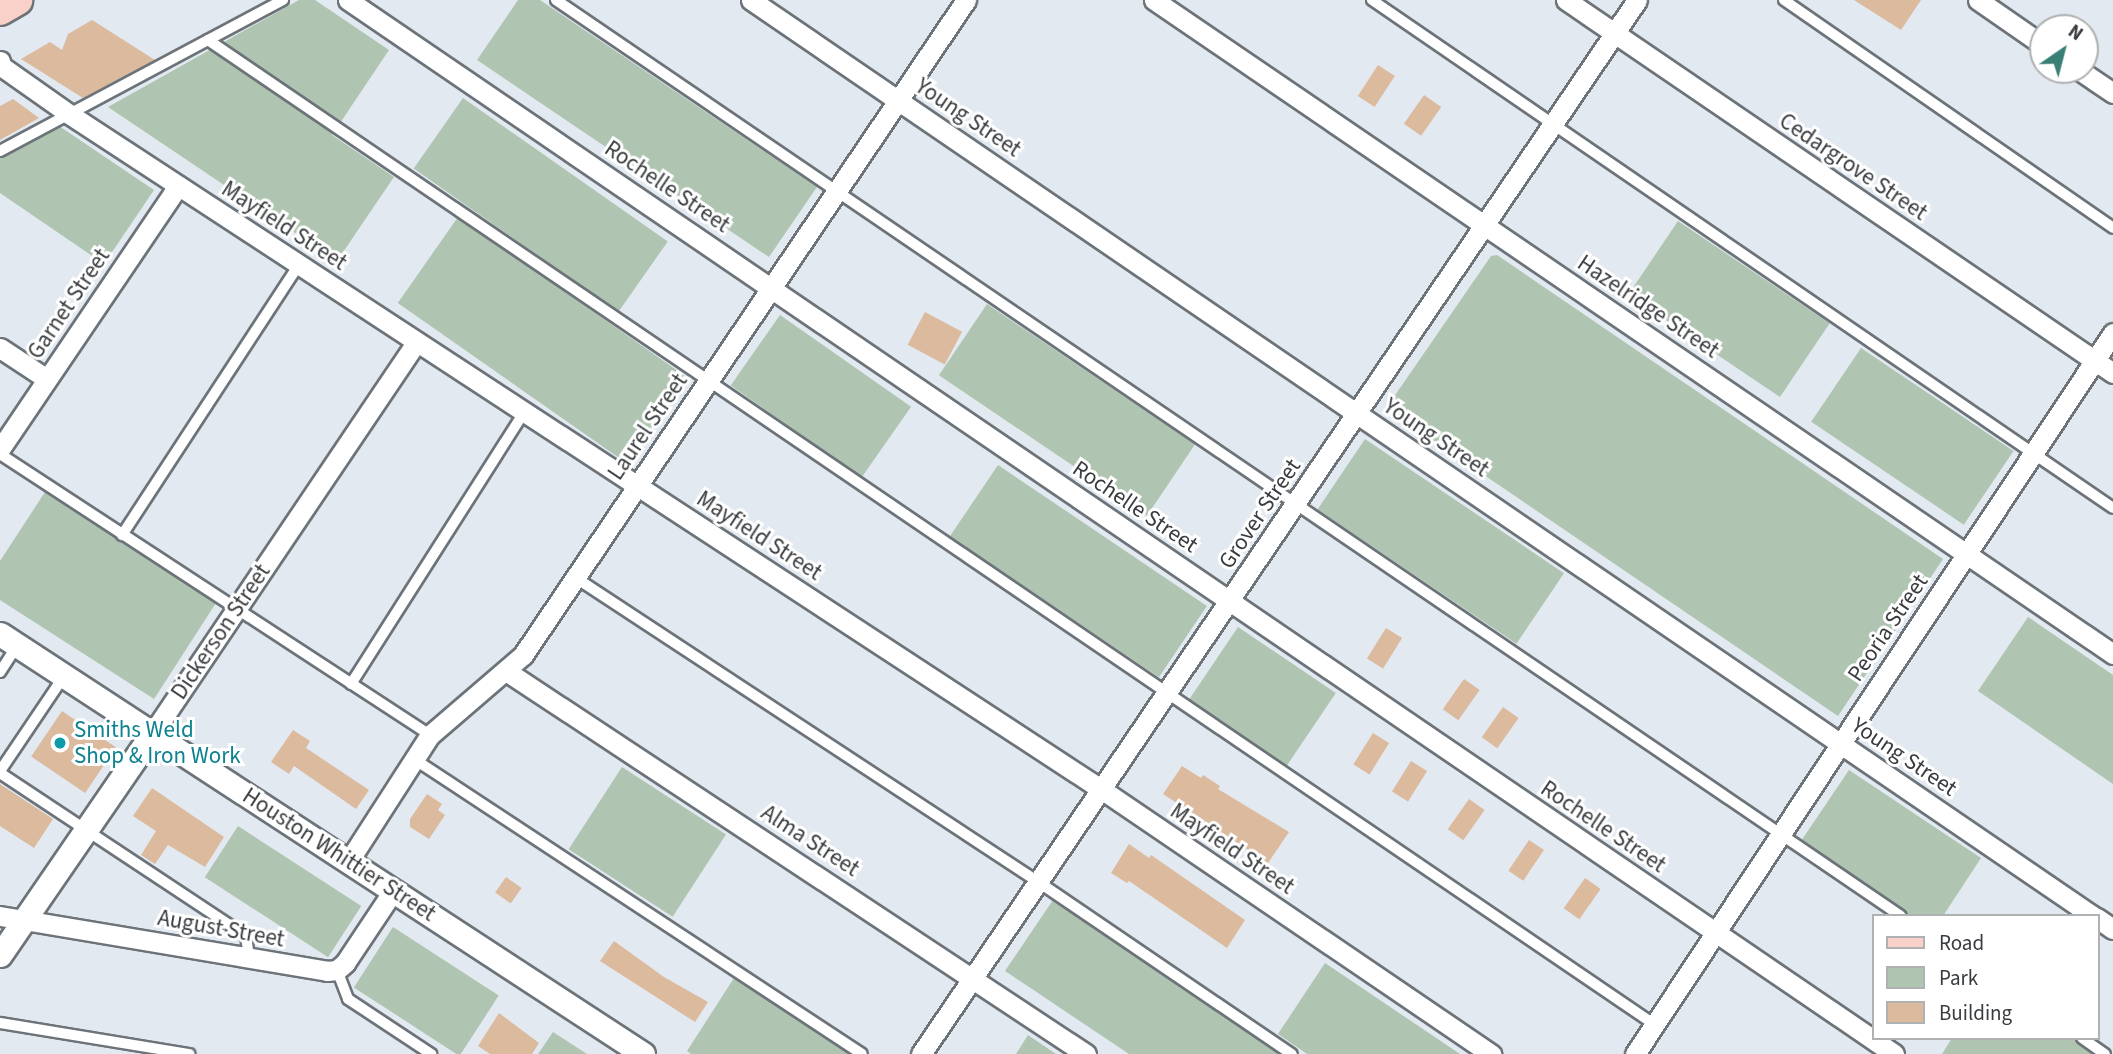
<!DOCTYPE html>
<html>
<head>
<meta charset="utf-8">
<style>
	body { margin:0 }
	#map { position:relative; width:2113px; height:1054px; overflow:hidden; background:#e2e9f1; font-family:"Source Sans 3",sans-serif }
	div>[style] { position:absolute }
	.green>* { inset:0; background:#afc5b1; transform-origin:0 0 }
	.building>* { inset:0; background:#dbba9e; transform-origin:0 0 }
	.roads { filter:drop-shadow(2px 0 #6c7379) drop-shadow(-2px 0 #6c7379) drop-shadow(0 2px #6c7379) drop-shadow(0 -2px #6c7379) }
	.service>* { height:10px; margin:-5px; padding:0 5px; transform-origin:5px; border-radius:5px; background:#fff }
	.minor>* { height:19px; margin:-9.5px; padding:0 9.5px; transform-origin:9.5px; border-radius:9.5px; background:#fff }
	.tertiary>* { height:23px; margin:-11.5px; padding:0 11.5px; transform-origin:11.5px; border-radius:11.5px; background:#fff }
	.primary>* { height:30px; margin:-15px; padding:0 15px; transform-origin:15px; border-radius:15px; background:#f9d1c8 }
	.dots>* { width:19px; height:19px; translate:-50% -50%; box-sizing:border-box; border:4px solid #fff; border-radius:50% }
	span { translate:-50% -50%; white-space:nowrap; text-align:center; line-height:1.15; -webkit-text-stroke:6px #fff; paint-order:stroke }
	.street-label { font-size:23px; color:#393c3f }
	.culture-label { font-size:23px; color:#0d838f }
	.left { translate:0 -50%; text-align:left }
	.legend { position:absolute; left:1872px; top:914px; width:228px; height:126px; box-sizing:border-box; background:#fff; border:2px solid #b0b1b2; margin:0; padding:9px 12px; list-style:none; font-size:21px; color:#393c3f }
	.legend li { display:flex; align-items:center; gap:14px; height:35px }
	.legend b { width:35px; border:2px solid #b0b1b2 }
	.north { position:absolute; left:2029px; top:14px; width:70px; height:70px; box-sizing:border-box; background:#fff; border:2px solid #b0b1b2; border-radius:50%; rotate:35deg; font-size:19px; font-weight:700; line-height:28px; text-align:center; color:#393c3f }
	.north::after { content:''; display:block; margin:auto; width:24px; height:32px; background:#387f76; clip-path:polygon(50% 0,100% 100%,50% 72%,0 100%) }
</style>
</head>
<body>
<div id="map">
	<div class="green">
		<i style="clip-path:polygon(299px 0,315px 0,389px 50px,332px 135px,394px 177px,337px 261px,108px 107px)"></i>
		<i style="clip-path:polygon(518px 0,540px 0,817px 187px,769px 257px,477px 60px)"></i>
		<i style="left:463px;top:98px;width:250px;height:86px;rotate:35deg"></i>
		<i style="clip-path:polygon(59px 126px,154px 190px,104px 264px,0 193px,0 156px)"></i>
		<i style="left:458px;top:217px;width:282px;height:105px;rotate:35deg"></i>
		<i style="left:1678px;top:221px;width:183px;height:89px;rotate:34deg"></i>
		<i style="clip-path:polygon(1497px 255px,1943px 559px,1838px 716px,1390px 411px,1389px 404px,1491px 256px)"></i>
		<i style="left:987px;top:304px;width:251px;height:86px;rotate:34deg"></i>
		<i style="left:780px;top:315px;width:160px;height:86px;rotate:35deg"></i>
		<i style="left:1861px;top:348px;width:184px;height:89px;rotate:34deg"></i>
		<i style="left:1365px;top:439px;width:240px;height:85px;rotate:34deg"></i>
		<i style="left:998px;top:465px;width:252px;height:86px;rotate:34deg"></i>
		<i style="clip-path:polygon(45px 492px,216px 603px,154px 699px,0 600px,0 561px)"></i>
		<i style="clip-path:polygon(2028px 617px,2113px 675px,2113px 784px,1978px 691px)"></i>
		<i style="left:1238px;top:627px;width:118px;height:88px;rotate:34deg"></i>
		<i style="left:622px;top:767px;width:124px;height:98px;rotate:33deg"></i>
		<i style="clip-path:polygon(1849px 770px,1981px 858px,1943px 916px,1900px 916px,1797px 847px)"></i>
		<i style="left:238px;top:826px;width:147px;height:61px;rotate:33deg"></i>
		<i style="clip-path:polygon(1053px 900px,1282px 1054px,1129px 1054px,1005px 971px)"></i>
		<i style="left:393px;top:927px;width:126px;height:72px;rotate:33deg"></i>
		<i style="clip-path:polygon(1325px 963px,1460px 1054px,1307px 1054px,1278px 1034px)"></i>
		<i style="clip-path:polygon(734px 978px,735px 978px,851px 1054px,691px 1054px,687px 1051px)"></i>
		<i style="clip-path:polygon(553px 1032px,587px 1054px,538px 1054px)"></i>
		<i style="clip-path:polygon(1028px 1035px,1056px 1054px,1016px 1054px)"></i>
		<i style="clip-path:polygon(1952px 1038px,2074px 1038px,2098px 1054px,1942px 1054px)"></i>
	</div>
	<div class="building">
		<i style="clip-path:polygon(1854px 0,1921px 0,1901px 30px)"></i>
		<i style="clip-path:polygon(92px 20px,155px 60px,83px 98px,21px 59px,50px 42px,62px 50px,68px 34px)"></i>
		<i style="left:1378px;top:65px;width:20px;height:37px;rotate:33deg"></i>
		<i style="left:1424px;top:95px;width:21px;height:35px;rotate:35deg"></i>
		<i style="clip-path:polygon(13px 99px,39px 118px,0 140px,0 106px)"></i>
		<i style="left:925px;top:312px;width:42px;height:37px;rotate:28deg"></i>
		<i style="left:1386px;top:628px;width:19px;height:36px;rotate:32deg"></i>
		<i style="left:1464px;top:679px;width:19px;height:37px;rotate:35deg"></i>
		<i style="left:1503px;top:707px;width:19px;height:37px;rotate:35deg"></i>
		<i style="left:62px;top:711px;width:65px;height:55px;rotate:34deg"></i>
		<i style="clip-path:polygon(293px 730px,310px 741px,306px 748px,369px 790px,356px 809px,294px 766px,289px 774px,271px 762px)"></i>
		<i style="left:1373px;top:733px;width:19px;height:37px;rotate:32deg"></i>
		<i style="left:1411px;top:761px;width:19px;height:36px;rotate:32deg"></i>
		<i style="clip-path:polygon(1182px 766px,1201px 778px,1203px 775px,1220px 786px,1218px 789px,1289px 832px,1268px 863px,1163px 794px)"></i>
		<i style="clip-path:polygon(0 784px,53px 819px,34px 848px,0 826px)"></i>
		<i style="clip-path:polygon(152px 788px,224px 837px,205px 867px,168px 845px,155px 864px,141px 855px,156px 831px,133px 816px)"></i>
		<i style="clip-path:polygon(427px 794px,442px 804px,438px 810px,445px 815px,429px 839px,410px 827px,410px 819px)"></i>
		<i style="left:1469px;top:799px;width:19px;height:37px;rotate:35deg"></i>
		<i style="left:1529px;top:840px;width:18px;height:37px;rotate:34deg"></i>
		<i style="clip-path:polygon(1129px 844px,1149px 858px,1151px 855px,1245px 920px,1227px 948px,1129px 881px,1127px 883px,1111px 873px)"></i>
		<i style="left:506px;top:877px;width:19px;height:19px;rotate:35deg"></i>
		<i style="left:1585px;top:878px;width:19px;height:37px;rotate:35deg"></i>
		<i style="clip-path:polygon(614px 941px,664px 977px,708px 1002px,695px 1022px,600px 961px)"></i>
		<i style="clip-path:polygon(499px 1013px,539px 1043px,532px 1054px,490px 1054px,478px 1046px)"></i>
	</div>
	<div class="roads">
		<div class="service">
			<i style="left:556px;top:0;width:1627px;rotate:34.26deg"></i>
			<i style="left:1372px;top:0;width:898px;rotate:34.43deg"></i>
			<i style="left:1784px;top:0;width:400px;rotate:34.7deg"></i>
			<i style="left:208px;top:40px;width:1750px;rotate:34.24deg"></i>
			<i style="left:0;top:151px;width:321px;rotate:-28.1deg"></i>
			<i style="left:0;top:454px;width:514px;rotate:33.16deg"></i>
			<i style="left:122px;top:535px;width:323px;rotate:-56.8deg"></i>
			<i style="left:576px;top:578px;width:552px;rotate:33.32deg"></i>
			<i style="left:1037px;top:881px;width:308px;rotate:34.2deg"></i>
			<i style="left:0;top:672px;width:31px;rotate:-57deg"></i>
			<i style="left:351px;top:684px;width:322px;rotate:-57.5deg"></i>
			<i style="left:414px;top:759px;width:536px;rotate:33.36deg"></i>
			<i style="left:0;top:771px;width:115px;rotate:-56deg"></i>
			<i style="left:0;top:773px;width:295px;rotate:33.5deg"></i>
			<i style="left:246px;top:936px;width:22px;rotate:82deg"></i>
			<i style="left:337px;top:970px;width:31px;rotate:69deg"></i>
			<i style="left:348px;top:999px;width:100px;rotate:33.5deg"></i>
			<i style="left:0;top:1023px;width:192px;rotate:9.3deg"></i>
			<i style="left:2082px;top:1038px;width:28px;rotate:35deg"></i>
		</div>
		<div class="minor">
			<i style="left:348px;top:0;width:1871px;rotate:34.28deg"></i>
			<i style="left:751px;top:0;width:1625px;rotate:34.32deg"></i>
			<i style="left:1154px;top:0;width:1161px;rotate:34.29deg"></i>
			<i style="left:1566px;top:0;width:662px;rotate:34.29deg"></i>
			<i style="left:1978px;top:0;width:79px;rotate:34.7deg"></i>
			<i style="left:0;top:61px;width:5px;rotate:79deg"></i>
			<i style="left:1px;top:66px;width:83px;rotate:35.2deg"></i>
			<i style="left:69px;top:114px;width:1233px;rotate:33.19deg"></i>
			<i style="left:1101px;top:789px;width:472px;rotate:34.2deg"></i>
			<i style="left:2079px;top:70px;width:41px;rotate:34.1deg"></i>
			<i style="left:0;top:348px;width:56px;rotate:33.4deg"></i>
			<i style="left:0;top:449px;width:318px;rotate:-55.9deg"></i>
			<i style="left:506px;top:671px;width:695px;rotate:33.44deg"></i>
			<i style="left:152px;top:734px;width:473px;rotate:-56deg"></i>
			<i style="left:348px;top:862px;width:151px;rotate:-57.2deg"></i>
			<i style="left:430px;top:735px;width:123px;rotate:-40.7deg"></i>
			<i style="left:523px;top:655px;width:791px;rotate:-55.93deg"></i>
			<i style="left:0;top:916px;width:332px;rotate:9.5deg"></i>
			<i style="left:327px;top:971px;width:10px;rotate:-6deg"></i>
			<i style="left:337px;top:970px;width:11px;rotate:-41deg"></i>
			<i style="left:345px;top:963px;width:87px;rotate:-56.3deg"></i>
			<i style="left:2097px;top:918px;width:19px;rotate:35deg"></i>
			<i style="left:921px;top:1054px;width:1274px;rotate:-55.81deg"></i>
			<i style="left:1635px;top:1054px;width:865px;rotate:-56.46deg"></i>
		</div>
		<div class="tertiary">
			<i style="left:0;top:634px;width:768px;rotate:33.15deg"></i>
			<i style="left:0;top:955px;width:268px;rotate:-55.5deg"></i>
		</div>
		<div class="primary">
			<i style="left:0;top:10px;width:20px;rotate:-30deg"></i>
		</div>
	</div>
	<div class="dots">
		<i style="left:60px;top:743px;background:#0f9aa8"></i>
	</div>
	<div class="street-label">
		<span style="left:968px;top:118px;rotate:34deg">Young Street</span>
		<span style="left:1853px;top:167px;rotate:34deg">Cedargrove Street</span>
		<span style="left:667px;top:187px;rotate:34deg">Rochelle Street</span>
		<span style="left:284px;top:226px;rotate:33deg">Mayfield Street</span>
		<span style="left:69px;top:304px;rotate:-56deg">Garnet Street</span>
		<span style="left:1648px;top:307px;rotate:34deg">Hazelridge Street</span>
		<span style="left:648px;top:427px;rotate:-56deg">Laurel Street</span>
		<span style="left:1436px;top:438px;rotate:34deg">Young Street</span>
		<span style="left:1135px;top:507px;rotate:34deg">Rochelle Street</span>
		<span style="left:1260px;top:514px;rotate:-56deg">Grover Street</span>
		<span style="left:759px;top:536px;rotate:33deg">Mayfield Street</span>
		<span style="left:1888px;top:628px;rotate:-56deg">Peoria Street</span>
		<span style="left:221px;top:632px;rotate:-56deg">Dickerson Street</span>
		<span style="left:1904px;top:757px;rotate:34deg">Young Street</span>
		<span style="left:1603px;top:827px;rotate:34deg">Rochelle Street</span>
		<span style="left:810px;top:841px;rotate:33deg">Alma Street</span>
		<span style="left:1232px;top:849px;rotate:34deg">Mayfield Street</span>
		<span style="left:339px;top:855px;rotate:33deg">Houston Whittier Street</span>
		<span style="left:221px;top:929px;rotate:10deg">August Street</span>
	</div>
	<div class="culture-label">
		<span class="left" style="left:74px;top:743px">Smiths Weld<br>Shop &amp; Iron Work</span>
	</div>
	<ul class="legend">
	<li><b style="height:9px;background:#f9d1c8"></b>Road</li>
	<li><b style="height:19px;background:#afc5b1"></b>Park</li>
	<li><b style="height:19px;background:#dbba9e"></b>Building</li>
	</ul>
	<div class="north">N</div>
</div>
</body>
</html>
